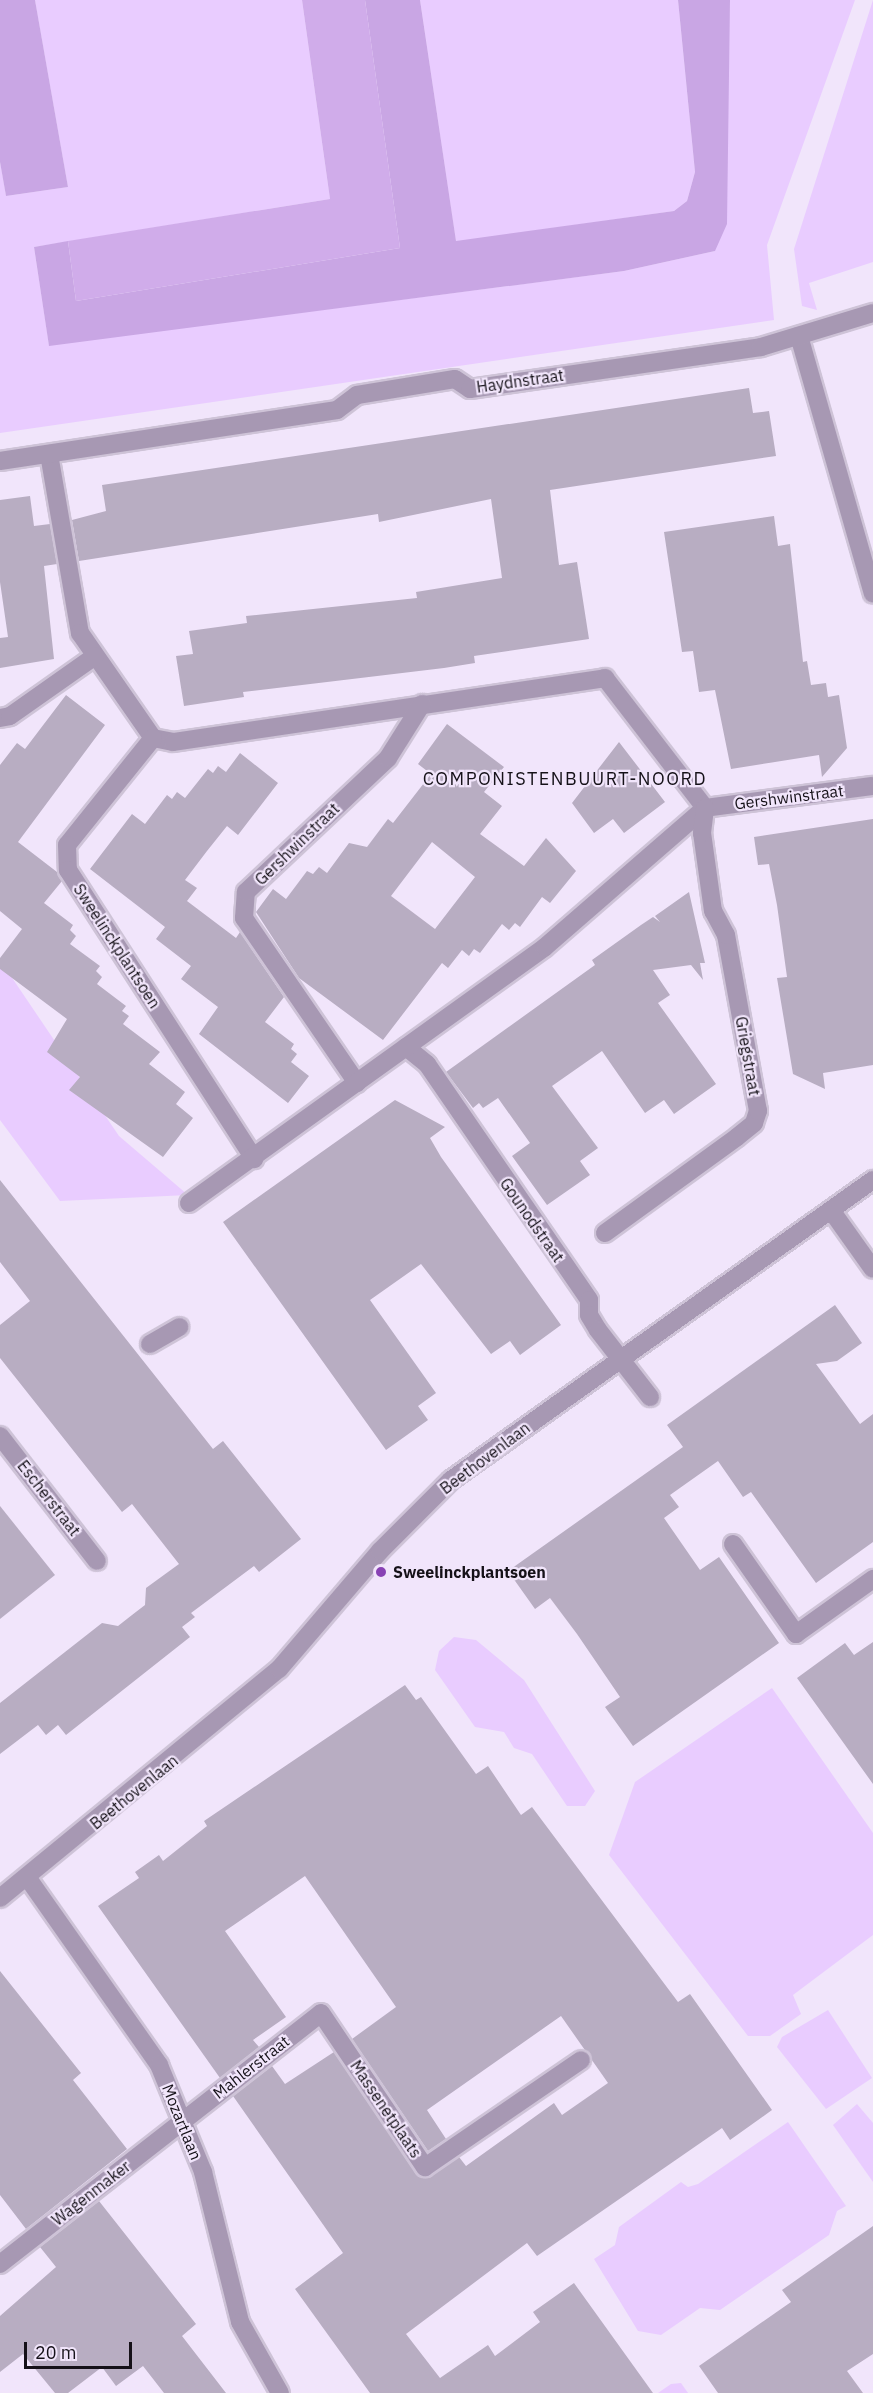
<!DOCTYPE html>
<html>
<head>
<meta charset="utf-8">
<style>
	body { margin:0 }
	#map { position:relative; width:873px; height:2393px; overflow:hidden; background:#f1e5fb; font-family:"IBM Plex Sans",sans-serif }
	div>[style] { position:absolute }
	.green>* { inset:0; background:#e9ccff }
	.forest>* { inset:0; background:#c9a6e4 }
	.water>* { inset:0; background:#d0acea }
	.building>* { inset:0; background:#b8adc2 }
	.roads { filter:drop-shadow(2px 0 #cec3d7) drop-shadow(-2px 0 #cec3d7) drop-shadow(0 2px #cec3d7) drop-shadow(0 -2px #cec3d7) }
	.minor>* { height:18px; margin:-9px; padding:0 9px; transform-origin:9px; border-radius:9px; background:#a798b3 }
	.dots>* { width:16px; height:16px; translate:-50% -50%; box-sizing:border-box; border:3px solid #f1e5fb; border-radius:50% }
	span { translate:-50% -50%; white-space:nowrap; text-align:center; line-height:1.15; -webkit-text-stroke:4.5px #f1e5fb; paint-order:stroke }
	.street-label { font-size:16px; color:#151118 }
	.poi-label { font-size:16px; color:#151118; font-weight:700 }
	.left { translate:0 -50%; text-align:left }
	.neighbourhood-label { font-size:18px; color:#151118; letter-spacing:1.5px }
	.scale { position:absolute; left:24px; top:2342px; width:108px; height:27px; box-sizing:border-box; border:3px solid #151118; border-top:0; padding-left:8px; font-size:18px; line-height:21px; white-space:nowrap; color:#151118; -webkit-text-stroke:4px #f1e5fb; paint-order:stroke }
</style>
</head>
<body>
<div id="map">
	<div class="green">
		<i style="clip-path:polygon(35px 0,302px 0,330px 199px,34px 247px,49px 345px,624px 271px,715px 251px,730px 0,855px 0,767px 245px,774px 320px,0 433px,0 162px,6px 196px,68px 187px)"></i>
		<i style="clip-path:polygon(420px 0,678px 0,695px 172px,687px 201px,674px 211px,456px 242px)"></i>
		<i style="clip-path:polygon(873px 0,873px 262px,809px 283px,817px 310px,802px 306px,794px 249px)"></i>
		<i style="clip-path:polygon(0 960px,119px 1136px,188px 1195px,60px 1201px,0 1120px)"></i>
		<i style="clip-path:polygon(454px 1637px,476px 1640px,524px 1680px,595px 1791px,585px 1806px,567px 1806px,532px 1754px,514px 1748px,504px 1732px,475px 1727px,435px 1670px,439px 1651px)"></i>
		<i style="clip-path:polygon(772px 1688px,873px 1833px,873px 1935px,793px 1995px,801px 2014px,770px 2036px,748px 2036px,609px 1855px,635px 1782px)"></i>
		<i style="clip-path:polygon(828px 2010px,872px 2078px,826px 2109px,777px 2047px,782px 2037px)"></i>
		<i style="clip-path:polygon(857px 2104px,873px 2123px,873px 2182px,833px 2125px)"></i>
		<i style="clip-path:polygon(788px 2122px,846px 2206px,837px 2211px,829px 2235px,720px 2310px,700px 2308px,661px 2335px,638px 2331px,594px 2259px,615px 2245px,619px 2227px,681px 2182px,688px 2187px,698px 2184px)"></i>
		<i style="clip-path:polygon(681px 2383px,688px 2393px,658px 2393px,671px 2384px)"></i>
	</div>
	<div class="forest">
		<i style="clip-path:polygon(0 0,35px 0,68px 187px,6px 196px,0 162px)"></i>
		<i style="clip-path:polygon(365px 0,420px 0,456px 241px,674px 211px,687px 201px,695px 172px,678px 0,730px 0,727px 224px,715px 251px,624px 271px,49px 346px,34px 247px,68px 241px,76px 301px,400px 248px)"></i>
	</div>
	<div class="water">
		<i style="clip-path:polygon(302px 0,365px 0,400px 248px,76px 301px,68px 241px,330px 199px)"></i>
	</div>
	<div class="building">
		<i style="clip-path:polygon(749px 388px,753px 413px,769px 411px,776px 456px,550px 490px,559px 565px,577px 562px,589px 639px,474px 656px,475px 663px,444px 668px,243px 692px,244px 697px,184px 706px,176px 656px,193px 654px,189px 631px,247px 623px,246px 616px,417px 598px,416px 592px,502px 578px,491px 499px,379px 522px,378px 514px,79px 561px,72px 520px,106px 511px,102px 485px)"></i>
		<i style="clip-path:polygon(30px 496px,34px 526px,50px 524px,57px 564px,44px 566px,54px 659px,0 668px,0 638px,8px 637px,0 582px,0 500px)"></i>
		<i style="clip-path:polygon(774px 516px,778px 546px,790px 544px,803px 662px,807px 661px,811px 685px,826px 683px,828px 697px,839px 695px,847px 748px,822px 777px,819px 755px,731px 769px,715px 690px,699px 692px,693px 651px,682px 652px,664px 532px)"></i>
		<i style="clip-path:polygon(66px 695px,105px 725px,18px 842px,57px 872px,62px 881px,44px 903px,73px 925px,70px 930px,76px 936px,70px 944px,100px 966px,96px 971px,102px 977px,97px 984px,126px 1006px,122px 1011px,129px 1016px,123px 1024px,160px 1052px,149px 1064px,185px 1092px,176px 1104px,193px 1118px,163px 1157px,69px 1090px,80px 1077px,47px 1052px,67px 1019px,0 969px,0 958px,22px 929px,0 911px,0 765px,17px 743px,25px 749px)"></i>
		<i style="clip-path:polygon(evenodd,447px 724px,504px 767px,484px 792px,502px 806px,480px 834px,524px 866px,546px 838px,576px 871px,550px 903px,542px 897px,520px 927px,515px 923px,509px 930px,502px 924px,480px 953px,474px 949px,469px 956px,462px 950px,448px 968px,442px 963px,383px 1040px,299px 978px,256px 912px,273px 889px,286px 899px,307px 871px,313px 874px,319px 867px,327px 873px,349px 843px,367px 847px,388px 819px,393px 823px,431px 774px,418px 764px,447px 724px,432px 842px,475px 877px,435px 929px,391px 896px,432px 842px)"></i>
		<i style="clip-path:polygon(619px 742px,665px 802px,624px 833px,613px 819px,594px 833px,572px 803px)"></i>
		<i style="clip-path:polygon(240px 753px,278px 783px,238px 835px,227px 826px,207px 851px,185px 880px,197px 888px,187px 901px,236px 938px,240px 932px,284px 997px,265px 1022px,294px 1044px,291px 1049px,297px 1054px,291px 1062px,309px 1076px,288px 1103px,199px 1034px,218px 1007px,181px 979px,191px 966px,156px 939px,165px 927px,90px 869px,132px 814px,145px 824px,167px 795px,172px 799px,177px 792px,185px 798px,208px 769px,213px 773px,218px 766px,226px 772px)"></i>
		<i style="clip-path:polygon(873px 819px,873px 1065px,823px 1073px,825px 1089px,793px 1074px,777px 978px,787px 977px,777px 905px,769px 864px,758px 865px,754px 837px)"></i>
		<i style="clip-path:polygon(689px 892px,705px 963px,700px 963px,703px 980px,691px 965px,653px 970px,670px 995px,658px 1003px,716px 1084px,674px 1114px,664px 1100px,645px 1113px,602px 1051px,552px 1086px,598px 1148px,580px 1161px,590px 1175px,547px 1205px,512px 1156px,530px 1143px,498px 1098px,483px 1108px,479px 1103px,473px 1108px,446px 1072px,595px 965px,592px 960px,641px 925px,653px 917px,660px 922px,655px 916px)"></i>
		<i style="clip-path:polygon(395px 1100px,445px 1127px,430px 1138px,441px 1157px,561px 1325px,520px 1355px,510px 1341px,491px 1354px,421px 1264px,370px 1300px,436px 1393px,418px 1406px,428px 1420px,386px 1450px,223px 1222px)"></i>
		<i style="clip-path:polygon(0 1180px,213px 1449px,223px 1441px,301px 1539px,259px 1572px,254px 1566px,191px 1613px,195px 1617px,182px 1627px,190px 1637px,66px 1735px,58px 1725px,46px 1735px,38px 1725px,0 1754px,0 1703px,102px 1623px,118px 1626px,132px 1615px,145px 1605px,146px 1588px,179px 1564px,132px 1504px,122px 1512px,0 1358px,0 1325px,30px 1301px,0 1262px)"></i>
		<i style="clip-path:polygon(835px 1305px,862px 1343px,837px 1361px,816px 1364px,860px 1424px,873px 1414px,873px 1542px,816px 1583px,751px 1492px,743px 1497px,718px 1461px,670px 1495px,679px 1507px,664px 1518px,700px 1570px,719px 1557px,779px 1643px,633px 1746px,605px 1707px,620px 1697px,577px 1634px,550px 1598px,535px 1609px,508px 1571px,683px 1447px,667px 1425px)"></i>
		<i style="clip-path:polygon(0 1506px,55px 1575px,0 1619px)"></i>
		<i style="clip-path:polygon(873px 1642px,873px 1784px,797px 1678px,845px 1643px,854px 1655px)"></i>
		<i style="clip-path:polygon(405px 1685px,416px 1700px,421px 1697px,476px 1774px,488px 1766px,521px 1815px,532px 1807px,678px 2002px,690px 1994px,772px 2110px,730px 2140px,722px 2128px,537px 2256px,527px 2243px,406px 2334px,440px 2378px,488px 2345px,495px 2356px,540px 2322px,533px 2312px,574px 2283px,653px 2393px,370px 2393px,295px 2289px,343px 2253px,233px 2096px,272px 2066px,285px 2084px,334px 2052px,416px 2173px,426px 2178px,459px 2157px,466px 2166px,554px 2103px,562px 2115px,608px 2083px,561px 2016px,427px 2110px,446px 2139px,428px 2151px,352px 2039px,396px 2007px,305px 1876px,225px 1931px,286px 2017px,253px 2040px,259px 2047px,220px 2078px,98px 1906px,139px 1878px,135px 1872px,159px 1855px,163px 1861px,207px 1826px,204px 1821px)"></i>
		<i style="clip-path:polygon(0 1971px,81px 2073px,73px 2080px,127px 2149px,26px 2229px,0 2195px)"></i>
		<i style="clip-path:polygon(99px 2201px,196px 2324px,182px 2336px,226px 2393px,164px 2393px,143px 2366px,116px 2386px,102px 2367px,68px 2393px,55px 2393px,23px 2354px,0 2372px,0 2316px,56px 2267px,40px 2247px)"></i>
		<i style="clip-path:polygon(873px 2226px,873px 2354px,847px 2371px,863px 2393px,718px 2393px,699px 2366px,791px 2302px,782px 2290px)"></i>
	</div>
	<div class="roads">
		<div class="minor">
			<i style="left:799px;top:336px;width:268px;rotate:74deg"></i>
			<i style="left:49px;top:454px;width:182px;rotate:80.2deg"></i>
			<i style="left:80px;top:633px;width:128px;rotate:55.2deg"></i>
			<i style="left:153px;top:738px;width:20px;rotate:11deg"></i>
			<i style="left:173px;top:742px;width:437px;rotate:-8.4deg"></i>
			<i style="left:605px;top:678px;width:164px;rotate:52.4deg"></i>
			<i style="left:705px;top:808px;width:169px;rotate:-7.5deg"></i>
			<i style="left:0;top:461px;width:341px;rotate:-8.6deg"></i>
			<i style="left:337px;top:410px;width:25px;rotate:-37deg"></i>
			<i style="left:357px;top:395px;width:99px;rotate:-9.3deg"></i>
			<i style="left:455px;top:379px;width:18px;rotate:34deg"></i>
			<i style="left:470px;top:389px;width:294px;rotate:-8.2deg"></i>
			<i style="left:761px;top:347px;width:117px;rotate:-16.9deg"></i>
			<i style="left:0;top:718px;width:10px;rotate:-11deg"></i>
			<i style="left:10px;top:716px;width:104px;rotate:-35.2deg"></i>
			<i style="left:153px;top:738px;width:137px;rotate:128.8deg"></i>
			<i style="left:67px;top:845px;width:25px;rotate:88deg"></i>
			<i style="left:68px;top:870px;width:344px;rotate:57.2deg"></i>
			<i style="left:406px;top:1047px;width:27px;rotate:39deg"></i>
			<i style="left:427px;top:1064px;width:286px;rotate:55.5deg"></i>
			<i style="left:589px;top:1300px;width:15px;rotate:90deg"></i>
			<i style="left:589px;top:1315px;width:17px;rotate:59deg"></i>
			<i style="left:598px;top:1330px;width:85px;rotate:52.2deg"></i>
			<i style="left:357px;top:1083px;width:200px;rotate:-124.4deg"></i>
			<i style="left:244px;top:918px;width:26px;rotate:-86deg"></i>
			<i style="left:246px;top:892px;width:195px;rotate:-43.3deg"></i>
			<i style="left:388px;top:758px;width:64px;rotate:-57.8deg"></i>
			<i style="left:189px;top:1203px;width:438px;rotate:-35.7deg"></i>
			<i style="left:545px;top:947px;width:212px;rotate:-41deg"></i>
			<i style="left:831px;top:1210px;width:72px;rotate:54.6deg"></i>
			<i style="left:605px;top:1233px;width:163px;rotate:-36deg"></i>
			<i style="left:737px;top:1137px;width:22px;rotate:-39deg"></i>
			<i style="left:754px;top:1123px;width:13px;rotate:-72deg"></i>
			<i style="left:758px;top:1111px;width:179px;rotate:-100.3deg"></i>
			<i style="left:726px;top:935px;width:27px;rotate:-118deg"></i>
			<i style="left:713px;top:911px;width:79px;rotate:-98deg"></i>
			<i style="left:702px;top:833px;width:25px;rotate:-83deg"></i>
			<i style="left:150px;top:1344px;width:34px;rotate:-30deg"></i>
			<i style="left:0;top:1436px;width:158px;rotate:52.2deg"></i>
			<i style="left:733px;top:1544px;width:110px;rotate:55deg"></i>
			<i style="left:796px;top:1634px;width:95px;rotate:-35.5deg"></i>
			<i style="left:27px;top:1877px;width:230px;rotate:54.9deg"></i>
			<i style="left:159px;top:2065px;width:116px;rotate:67.6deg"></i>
			<i style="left:203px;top:2172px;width:154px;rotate:76.1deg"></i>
			<i style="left:240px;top:2322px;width:81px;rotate:60.6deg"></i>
			<i style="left:0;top:1898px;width:361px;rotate:-39.4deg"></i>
			<i style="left:279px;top:1669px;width:155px;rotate:-49.4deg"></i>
			<i style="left:380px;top:1551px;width:100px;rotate:-45deg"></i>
			<i style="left:451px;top:1480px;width:518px;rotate:-35.41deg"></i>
			<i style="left:0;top:2264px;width:407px;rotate:-38deg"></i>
			<i style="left:321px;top:2013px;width:186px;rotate:56deg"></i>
			<i style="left:425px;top:2167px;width:189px;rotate:-34.4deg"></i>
		</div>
	</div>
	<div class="dots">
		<i style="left:381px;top:1572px;background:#8841b4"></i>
	</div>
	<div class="street-label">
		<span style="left:520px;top:381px;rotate:-8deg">Haydnstraat</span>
		<span style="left:789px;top:797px;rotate:-7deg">Gershwinstraat</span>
		<span style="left:297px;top:844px;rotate:-44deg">Gershwinstraat</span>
		<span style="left:117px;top:946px;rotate:57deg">Sweelinckplantsoen</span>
		<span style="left:748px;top:1056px;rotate:80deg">Griegstraat</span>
		<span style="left:532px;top:1220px;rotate:55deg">Gounodstraat</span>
		<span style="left:485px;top:1458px;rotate:-37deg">Beethovenlaan</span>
		<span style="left:49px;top:1498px;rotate:52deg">Escherstraat</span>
		<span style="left:134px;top:1792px;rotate:-39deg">Beethovenlaan</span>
		<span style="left:251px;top:2067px;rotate:-38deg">Mahlerstraat</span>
		<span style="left:386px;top:2109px;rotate:56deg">Massenetplaats</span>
		<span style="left:182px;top:2122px;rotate:68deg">Mozartlaan</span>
		<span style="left:91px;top:2193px;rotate:-38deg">Wagenmaker</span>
	</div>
	<div class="poi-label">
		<span class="left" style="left:393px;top:1572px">Sweelinckplantsoen</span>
	</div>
	<div class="neighbourhood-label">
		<span style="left:565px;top:779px">COMPONISTENBUURT-NOORD</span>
	</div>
	<div class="scale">20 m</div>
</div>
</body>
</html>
